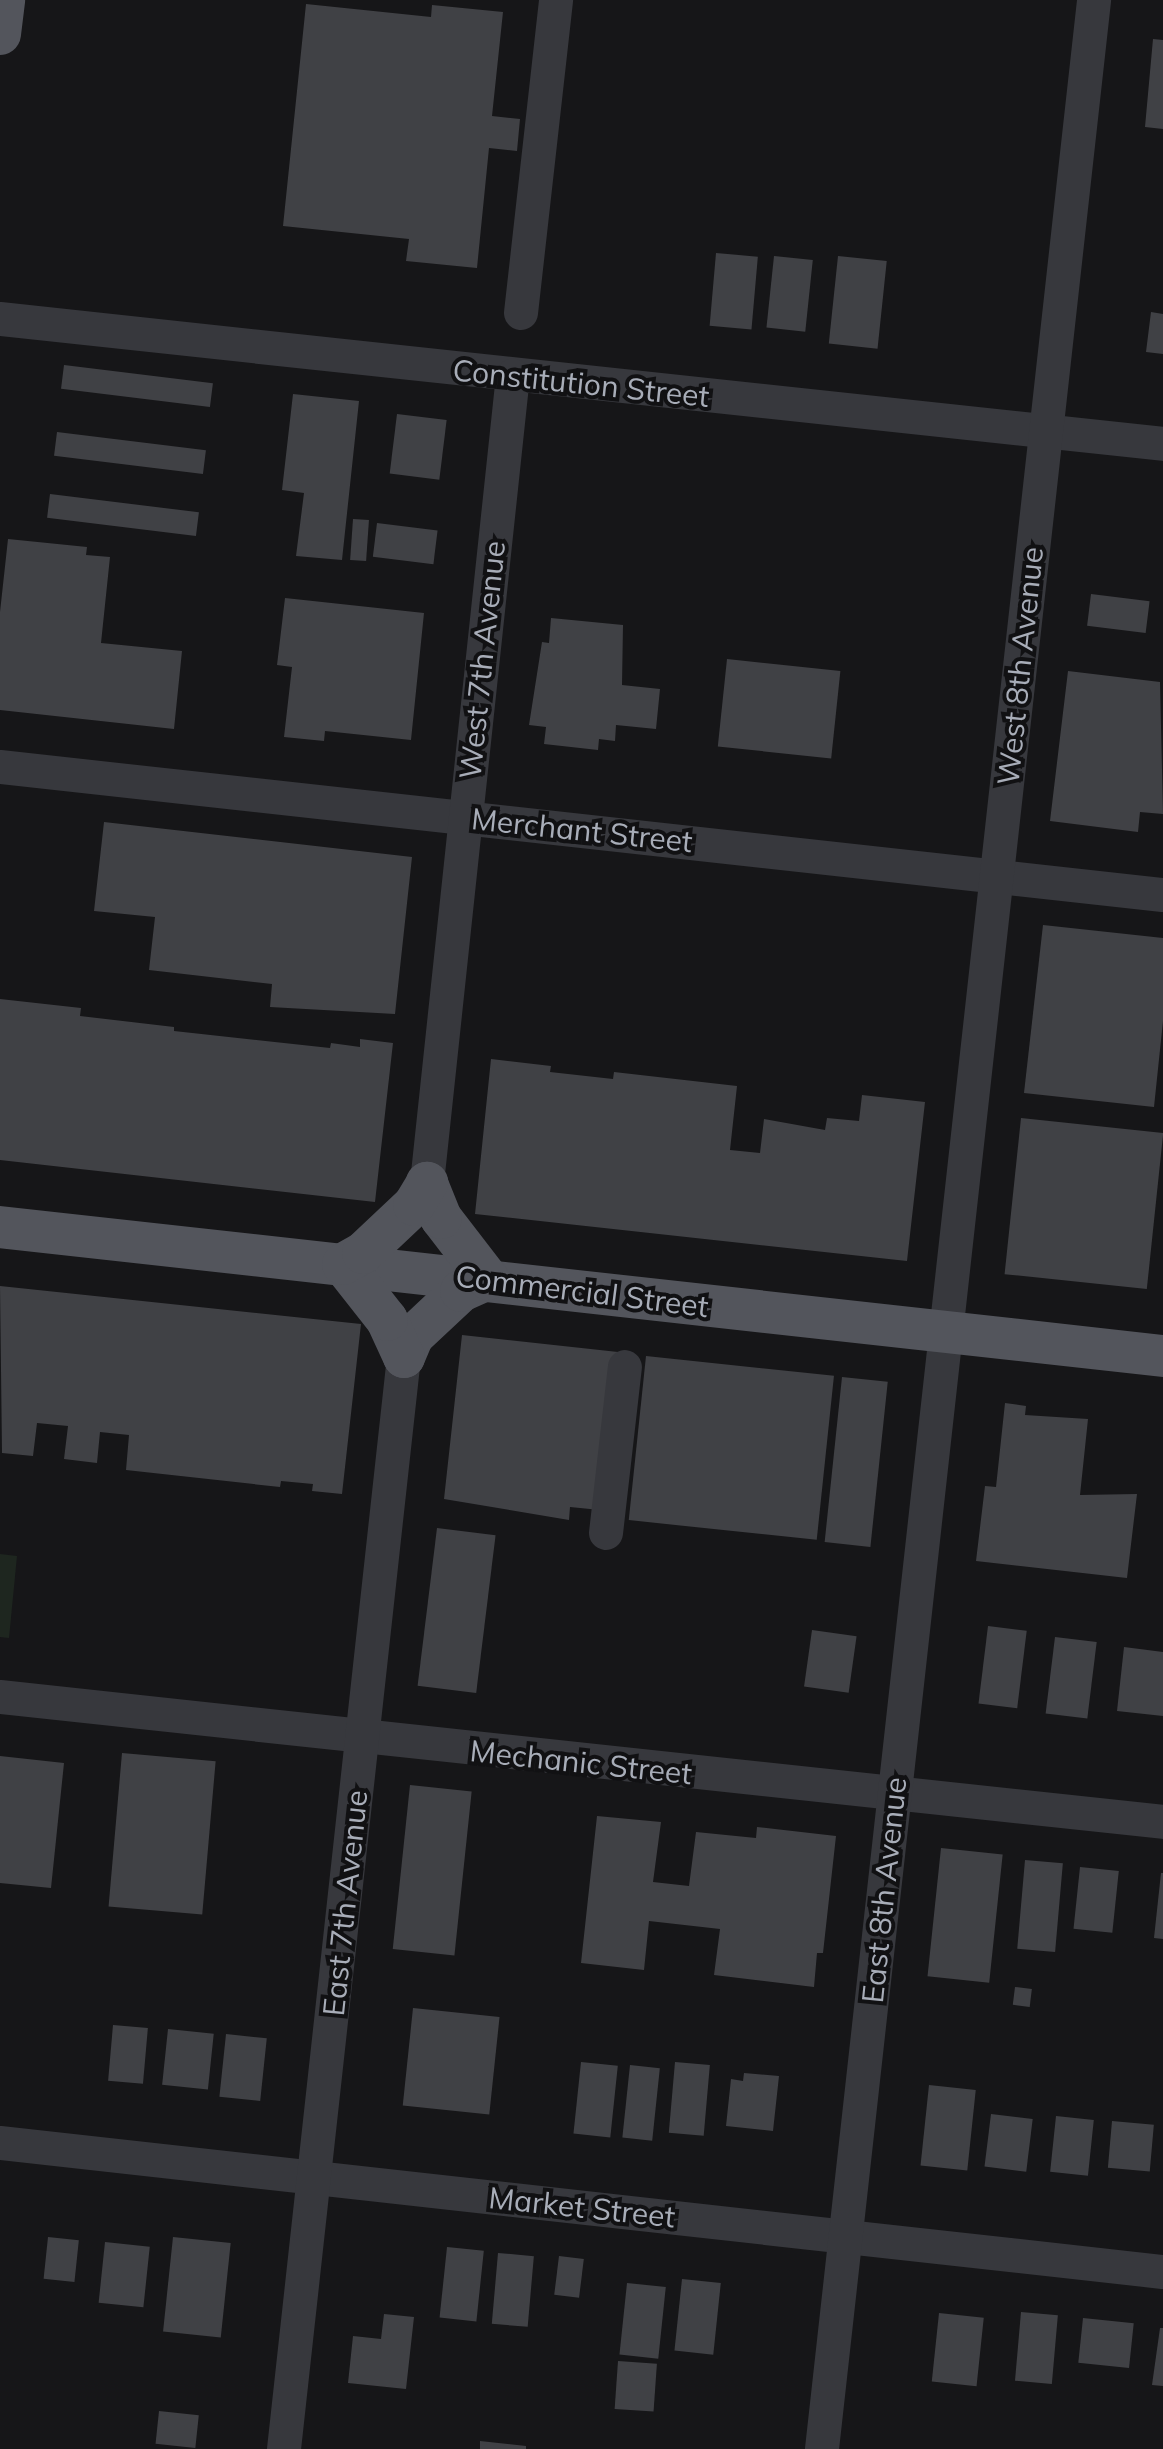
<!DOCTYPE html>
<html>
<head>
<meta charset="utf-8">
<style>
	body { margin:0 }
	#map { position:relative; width:1163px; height:2449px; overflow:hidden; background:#161618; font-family:Mulish,sans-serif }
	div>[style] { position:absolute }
	.green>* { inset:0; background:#1e261f }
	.building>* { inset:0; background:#404145; transform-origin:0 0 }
	.minor>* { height:34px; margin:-17px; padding:0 17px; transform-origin:17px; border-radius:17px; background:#37383d }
	.major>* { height:42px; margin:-21px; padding:0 21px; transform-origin:21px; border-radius:21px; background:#53555c }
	span { translate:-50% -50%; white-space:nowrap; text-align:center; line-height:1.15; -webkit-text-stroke:8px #111113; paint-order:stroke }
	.street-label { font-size:30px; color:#a8adb8 }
</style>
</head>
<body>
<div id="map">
	<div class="green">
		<i style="clip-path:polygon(0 1554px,17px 1556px,9px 1638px,0 1637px)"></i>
	</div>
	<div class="building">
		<i style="clip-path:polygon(306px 4px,431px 17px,432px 5px,503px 12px,492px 116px,520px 119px,517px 151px,489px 148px,477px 268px,406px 261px,409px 239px,283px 226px)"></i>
		<i style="clip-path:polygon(1153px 39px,1163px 40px,1163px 129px,1145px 127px)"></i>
		<i style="left:716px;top:253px;width:42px;height:73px;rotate:5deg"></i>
		<i style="left:774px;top:256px;width:39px;height:72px;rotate:6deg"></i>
		<i style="left:838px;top:256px;width:49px;height:88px;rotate:6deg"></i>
		<i style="clip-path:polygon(1151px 312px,1163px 314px,1163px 354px,1146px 352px)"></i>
		<i style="left:64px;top:365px;width:150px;height:24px;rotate:7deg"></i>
		<i style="clip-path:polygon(293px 394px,359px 401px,342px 560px,296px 556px,304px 493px,282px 490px)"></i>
		<i style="left:397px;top:414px;width:50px;height:60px;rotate:7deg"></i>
		<i style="left:57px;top:432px;width:150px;height:24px;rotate:7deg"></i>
		<i style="left:50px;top:494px;width:150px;height:24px;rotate:7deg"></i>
		<i style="left:353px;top:519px;width:16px;height:41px;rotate:4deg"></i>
		<i style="left:377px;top:523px;width:61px;height:34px;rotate:7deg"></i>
		<i style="clip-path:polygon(8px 539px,87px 547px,86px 555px,110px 557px,101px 643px,182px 651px,174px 729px,0 710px,0 612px)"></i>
		<i style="left:1091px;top:594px;width:59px;height:32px;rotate:7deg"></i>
		<i style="clip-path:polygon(285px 598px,424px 613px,411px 740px,325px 731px,324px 741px,284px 737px,292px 667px,277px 665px)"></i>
		<i style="clip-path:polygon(551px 618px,623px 625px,622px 685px,660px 689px,656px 729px,616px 725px,615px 741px,599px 739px,598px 750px,544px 744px,546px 727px,529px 725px,542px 642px,549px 643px)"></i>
		<i style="left:727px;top:659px;width:114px;height:88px;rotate:6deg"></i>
		<i style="clip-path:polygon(1068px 671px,1160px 682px,1163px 814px,1140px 812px,1138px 832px,1050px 821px)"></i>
		<i style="clip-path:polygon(104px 822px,412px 857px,395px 1014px,270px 1007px,272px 984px,149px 970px,155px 917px,94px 911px)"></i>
		<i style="clip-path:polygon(1043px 925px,1163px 938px,1163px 1021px,1154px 1107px,1024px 1093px)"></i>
		<i style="clip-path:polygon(0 999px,81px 1008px,80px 1016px,174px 1027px,174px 1031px,330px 1048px,331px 1043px,360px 1047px,360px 1039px,393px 1043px,375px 1202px,0 1160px)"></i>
		<i style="clip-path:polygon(491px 1059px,551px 1066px,550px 1072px,613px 1079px,614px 1072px,737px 1086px,730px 1150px,760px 1153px,764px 1119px,825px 1130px,827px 1118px,859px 1121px,862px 1095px,925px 1102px,907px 1261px,475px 1214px)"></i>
		<i style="left:1021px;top:1118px;width:143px;height:157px;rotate:6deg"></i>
		<i style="clip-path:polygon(0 1286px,361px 1324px,342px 1494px,312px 1491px,313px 1484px,281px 1481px,280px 1487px,126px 1470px,129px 1435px,100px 1432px,97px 1463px,64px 1459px,68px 1426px,37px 1423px,33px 1456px,2px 1453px)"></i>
		<i style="clip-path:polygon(462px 1335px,618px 1352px,600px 1510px,570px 1507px,569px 1520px,444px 1499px)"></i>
		<i style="left:646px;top:1356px;width:189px;height:165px;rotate:6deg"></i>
		<i style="left:842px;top:1377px;width:46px;height:166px;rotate:6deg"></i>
		<i style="clip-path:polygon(1005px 1403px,1026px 1406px,1025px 1415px,1088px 1419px,1080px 1495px,1137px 1494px,1127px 1578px,976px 1561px,985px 1486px,996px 1487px)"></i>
		<i style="left:437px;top:1528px;width:59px;height:159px;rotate:7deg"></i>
		<i style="left:988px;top:1626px;width:39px;height:78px;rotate:7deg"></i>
		<i style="left:812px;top:1630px;width:45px;height:57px;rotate:8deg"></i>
		<i style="left:1055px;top:1637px;width:42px;height:77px;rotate:7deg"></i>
		<i style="clip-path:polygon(1124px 1647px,1163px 1652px,1163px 1716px,1117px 1711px)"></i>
		<i style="left:122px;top:1753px;width:94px;height:154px;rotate:5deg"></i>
		<i style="clip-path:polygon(0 1756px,64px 1763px,51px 1888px,0 1883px)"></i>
		<i style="left:410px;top:1785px;width:62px;height:165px;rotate:6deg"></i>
		<i style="clip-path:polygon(597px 1816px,661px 1822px,653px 1882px,689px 1886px,696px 1832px,756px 1838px,757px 1827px,836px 1836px,823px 1953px,817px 1953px,814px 1987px,714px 1975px,720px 1929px,649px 1921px,644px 1970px,581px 1963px)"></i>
		<i style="left:941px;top:1848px;width:62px;height:129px;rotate:6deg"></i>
		<i style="left:1025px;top:1860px;width:38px;height:89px;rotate:5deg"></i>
		<i style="left:1080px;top:1867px;width:39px;height:62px;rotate:6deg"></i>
		<i style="clip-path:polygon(1161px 1873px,1163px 1873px,1163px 1939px,1154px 1938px)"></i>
		<i style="left:1015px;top:1987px;width:17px;height:18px;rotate:7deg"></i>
		<i style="left:413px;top:2008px;width:87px;height:98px;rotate:6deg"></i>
		<i style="left:113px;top:2025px;width:35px;height:56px;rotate:5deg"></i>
		<i style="left:168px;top:2029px;width:46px;height:56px;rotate:6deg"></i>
		<i style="left:226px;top:2034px;width:41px;height:63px;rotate:6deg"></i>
		<i style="left:581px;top:2062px;width:37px;height:72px;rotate:6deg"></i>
		<i style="left:675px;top:2062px;width:35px;height:71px;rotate:5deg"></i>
		<i style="left:630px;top:2065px;width:30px;height:73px;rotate:6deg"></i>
		<i style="clip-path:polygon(744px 2073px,779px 2076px,773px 2131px,726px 2126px,731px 2079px,743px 2081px)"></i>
		<i style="left:929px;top:2085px;width:47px;height:81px;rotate:6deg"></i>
		<i style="left:991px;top:2114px;width:42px;height:53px;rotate:7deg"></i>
		<i style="left:1056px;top:2116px;width:38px;height:56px;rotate:6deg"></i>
		<i style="left:1112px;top:2121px;width:42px;height:47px;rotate:5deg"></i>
		<i style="left:48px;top:2237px;width:31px;height:42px;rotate:6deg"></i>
		<i style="left:173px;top:2237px;width:58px;height:95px;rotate:6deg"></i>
		<i style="left:105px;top:2242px;width:45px;height:61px;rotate:6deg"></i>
		<i style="left:447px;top:2247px;width:37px;height:71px;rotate:6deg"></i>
		<i style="left:498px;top:2253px;width:36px;height:71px;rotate:5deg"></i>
		<i style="left:559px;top:2256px;width:25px;height:39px;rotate:7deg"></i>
		<i style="left:682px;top:2279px;width:39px;height:72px;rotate:6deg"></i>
		<i style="left:627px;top:2283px;width:39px;height:72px;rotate:6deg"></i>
		<i style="left:1021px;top:2312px;width:37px;height:69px;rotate:5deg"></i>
		<i style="left:939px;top:2313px;width:45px;height:69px;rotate:6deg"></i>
		<i style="clip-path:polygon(384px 2314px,414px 2317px,406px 2389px,348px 2383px,353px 2336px,381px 2339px)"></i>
		<i style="left:1083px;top:2318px;width:51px;height:45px;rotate:6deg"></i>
		<i style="clip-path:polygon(1160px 2328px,1163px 2328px,1163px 2386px,1152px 2385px)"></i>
		<i style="left:618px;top:2361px;width:39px;height:48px;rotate:4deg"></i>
		<i style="left:159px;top:2411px;width:40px;height:33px;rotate:6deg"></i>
		<i style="clip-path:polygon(480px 2441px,526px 2446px,526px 2449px,480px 2449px)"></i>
	</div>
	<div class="minor">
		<i style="left:521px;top:313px;width:315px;rotate:-83.6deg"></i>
		<i style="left:0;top:319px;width:1170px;rotate:6.13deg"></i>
		<i style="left:0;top:767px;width:1170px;rotate:6.28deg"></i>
		<i style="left:427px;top:1183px;width:812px;rotate:-83.92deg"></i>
		<i style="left:606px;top:1533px;width:167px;rotate:-83.5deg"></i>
		<i style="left:0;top:1697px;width:1170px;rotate:6.13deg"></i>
		<i style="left:0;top:2143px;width:1170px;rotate:6.33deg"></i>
		<i style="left:284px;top:2449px;width:1099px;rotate:-83.73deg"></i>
		<i style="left:822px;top:2449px;width:2464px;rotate:-83.66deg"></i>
	</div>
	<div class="major">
		<i style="left:0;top:34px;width:34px;rotate:-83deg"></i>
		<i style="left:0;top:1227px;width:1170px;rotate:6.33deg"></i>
		<i style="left:404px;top:1357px;width:23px;rotate:-67deg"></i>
		<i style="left:413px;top:1336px;width:66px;rotate:-43.2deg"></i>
		<i style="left:461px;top:1291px;width:30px;rotate:-24deg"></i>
		<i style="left:488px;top:1279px;width:77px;rotate:-127.6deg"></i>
		<i style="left:441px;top:1218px;width:38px;rotate:-112deg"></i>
		<i style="left:404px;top:1357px;width:41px;rotate:-114.7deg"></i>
		<i style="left:387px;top:1320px;width:71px;rotate:-128.2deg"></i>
		<i style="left:343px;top:1264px;width:23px;rotate:-29deg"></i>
		<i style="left:363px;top:1253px;width:70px;rotate:-43.3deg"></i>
		<i style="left:414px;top:1205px;width:26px;rotate:-59deg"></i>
	</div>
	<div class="street-label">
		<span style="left:581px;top:383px;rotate:6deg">Constitution Street</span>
		<span style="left:482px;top:660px;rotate:-84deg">West 7th Avenue</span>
		<span style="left:1020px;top:666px;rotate:-84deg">West 8th Avenue</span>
		<span style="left:582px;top:830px;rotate:6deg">Merchant Street</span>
		<span style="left:582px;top:1291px;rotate:7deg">Commercial Street</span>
		<span style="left:581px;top:1762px;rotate:6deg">Mechanic Street</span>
		<span style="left:884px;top:1890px;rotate:-84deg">East 8th Avenue</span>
		<span style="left:345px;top:1903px;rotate:-84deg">East 7th Avenue</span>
		<span style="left:582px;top:2207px;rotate:6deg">Market Street</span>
	</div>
</div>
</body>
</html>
